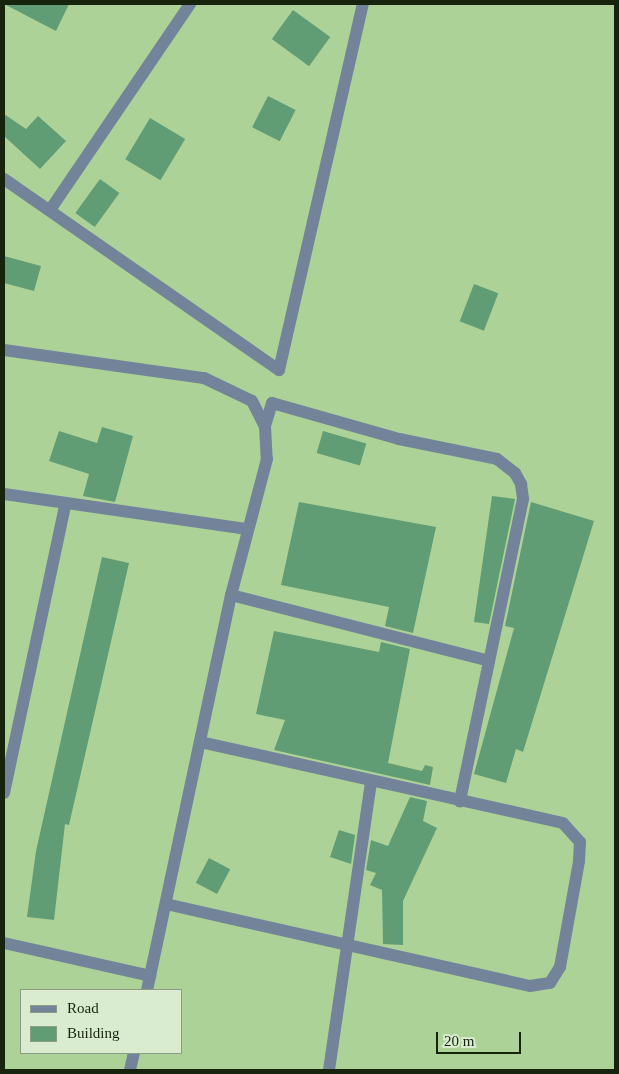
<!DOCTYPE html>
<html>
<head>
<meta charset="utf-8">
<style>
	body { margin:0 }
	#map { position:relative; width:619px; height:1074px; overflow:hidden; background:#add298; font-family:"Times New Roman",serif }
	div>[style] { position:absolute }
	.building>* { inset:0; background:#609d75; transform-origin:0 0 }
	.service>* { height:12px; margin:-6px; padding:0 6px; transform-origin:6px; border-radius:6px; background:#73849a }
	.minor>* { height:12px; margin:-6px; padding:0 6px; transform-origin:6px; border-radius:6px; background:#73849a }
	span { translate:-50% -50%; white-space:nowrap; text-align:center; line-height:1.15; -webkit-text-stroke:4px #d9eccf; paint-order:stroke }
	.frame { position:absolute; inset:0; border:5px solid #16240e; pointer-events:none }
	.legend { position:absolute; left:20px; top:989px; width:162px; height:65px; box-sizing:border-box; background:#d9eccf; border:1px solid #8b9c82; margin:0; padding:6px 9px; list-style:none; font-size:15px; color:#16240e }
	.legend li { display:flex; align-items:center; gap:10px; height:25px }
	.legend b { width:25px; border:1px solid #8b9c82 }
	.scale { position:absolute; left:436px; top:1032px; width:85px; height:22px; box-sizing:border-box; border:2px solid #16240e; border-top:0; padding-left:6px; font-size:15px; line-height:18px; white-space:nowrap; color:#16240e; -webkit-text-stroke:4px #d9eccf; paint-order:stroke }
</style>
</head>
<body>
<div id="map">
	<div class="building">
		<i style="clip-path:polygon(4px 4px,69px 4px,56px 31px)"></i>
		<i style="left:293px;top:10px;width:46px;height:36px;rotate:36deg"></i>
		<i style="left:268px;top:96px;width:31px;height:35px;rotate:27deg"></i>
		<i style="clip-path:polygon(4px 114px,26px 129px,38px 116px,66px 141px,40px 169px,4px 136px)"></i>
		<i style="left:150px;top:118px;width:41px;height:48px;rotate:31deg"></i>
		<i style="left:100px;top:179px;width:24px;height:42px;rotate:36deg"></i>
		<i style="clip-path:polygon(4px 256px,41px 266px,34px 291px,4px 283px)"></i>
		<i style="left:474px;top:284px;width:26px;height:40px;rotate:21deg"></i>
		<i style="clip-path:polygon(102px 427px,133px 436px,115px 502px,83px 496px,89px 474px,49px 461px,59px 431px,97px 443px)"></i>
		<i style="left:323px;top:431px;width:45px;height:23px;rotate:16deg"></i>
		<i style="clip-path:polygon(492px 496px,515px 499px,489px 624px,474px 622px)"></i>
		<i style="clip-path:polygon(299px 502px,436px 527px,413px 633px,385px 626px,389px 607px,281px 585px)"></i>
		<i style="clip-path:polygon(531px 502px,594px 521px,523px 752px,516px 749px,506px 783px,474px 774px,514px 628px,505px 626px)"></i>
		<i style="clip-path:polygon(102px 557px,129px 563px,69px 825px,65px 824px,54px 920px,27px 917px,36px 851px)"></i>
		<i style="clip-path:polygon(274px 631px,379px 652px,381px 642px,410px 649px,388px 763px,422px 771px,425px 765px,433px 767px,430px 785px,274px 750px,285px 720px,256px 714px)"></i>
		<i style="clip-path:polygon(410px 797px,427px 801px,423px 821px,437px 828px,403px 901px,403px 945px,383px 944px,382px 890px,370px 885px,376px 873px,366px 870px,371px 840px,388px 846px)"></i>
		<i style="clip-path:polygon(339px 830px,355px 835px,351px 864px,330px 857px)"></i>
		<i style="left:209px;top:858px;width:24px;height:28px;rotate:28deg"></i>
	</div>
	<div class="service">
		<i style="left:272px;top:403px;width:132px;rotate:15.8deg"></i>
		<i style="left:399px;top:439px;width:100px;rotate:11.5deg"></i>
		<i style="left:497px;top:459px;width:23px;rotate:38deg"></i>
		<i style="left:515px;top:473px;width:13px;rotate:61deg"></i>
		<i style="left:521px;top:484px;width:15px;rotate:82deg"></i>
		<i style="left:523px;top:499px;width:309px;rotate:101.8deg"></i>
		<i style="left:231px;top:595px;width:266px;rotate:14.3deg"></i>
	</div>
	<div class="minor">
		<i style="left:4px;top:179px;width:335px;rotate:34.8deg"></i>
		<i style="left:279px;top:370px;width:376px;rotate:-77.1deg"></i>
		<i style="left:50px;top:210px;width:249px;rotate:-55.8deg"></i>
		<i style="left:4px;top:350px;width:202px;rotate:8deg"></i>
		<i style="left:204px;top:378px;width:53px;rotate:25.6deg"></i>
		<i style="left:252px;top:401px;width:28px;rotate:63deg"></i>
		<i style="left:265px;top:426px;width:33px;rotate:87deg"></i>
		<i style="left:267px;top:459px;width:141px;rotate:104.8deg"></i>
		<i style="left:231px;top:595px;width:404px;rotate:102deg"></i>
		<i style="left:265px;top:426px;width:24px;rotate:-73deg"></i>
		<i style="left:4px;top:494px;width:246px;rotate:8.2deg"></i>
		<i style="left:4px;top:793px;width:293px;rotate:-78deg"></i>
		<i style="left:166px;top:904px;width:373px;rotate:12.7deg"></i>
		<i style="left:530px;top:986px;width:20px;rotate:-9deg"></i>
		<i style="left:550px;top:983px;width:19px;rotate:-58deg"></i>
		<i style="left:560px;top:967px;width:108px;rotate:-79.8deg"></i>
		<i style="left:579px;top:861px;width:19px;rotate:-87deg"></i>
		<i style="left:580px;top:842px;width:25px;rotate:-132deg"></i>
		<i style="left:563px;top:823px;width:371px;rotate:-167.4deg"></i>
		<i style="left:4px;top:943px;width:150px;rotate:12.7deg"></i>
		<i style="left:130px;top:1070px;width:17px;rotate:-77deg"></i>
		<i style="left:329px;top:1070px;width:291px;rotate:-81.7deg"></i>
	</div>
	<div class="frame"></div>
	<ul class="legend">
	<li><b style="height:6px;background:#73849a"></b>Road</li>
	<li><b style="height:14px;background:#609d75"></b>Building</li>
	</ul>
	<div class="scale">20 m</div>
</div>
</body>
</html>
